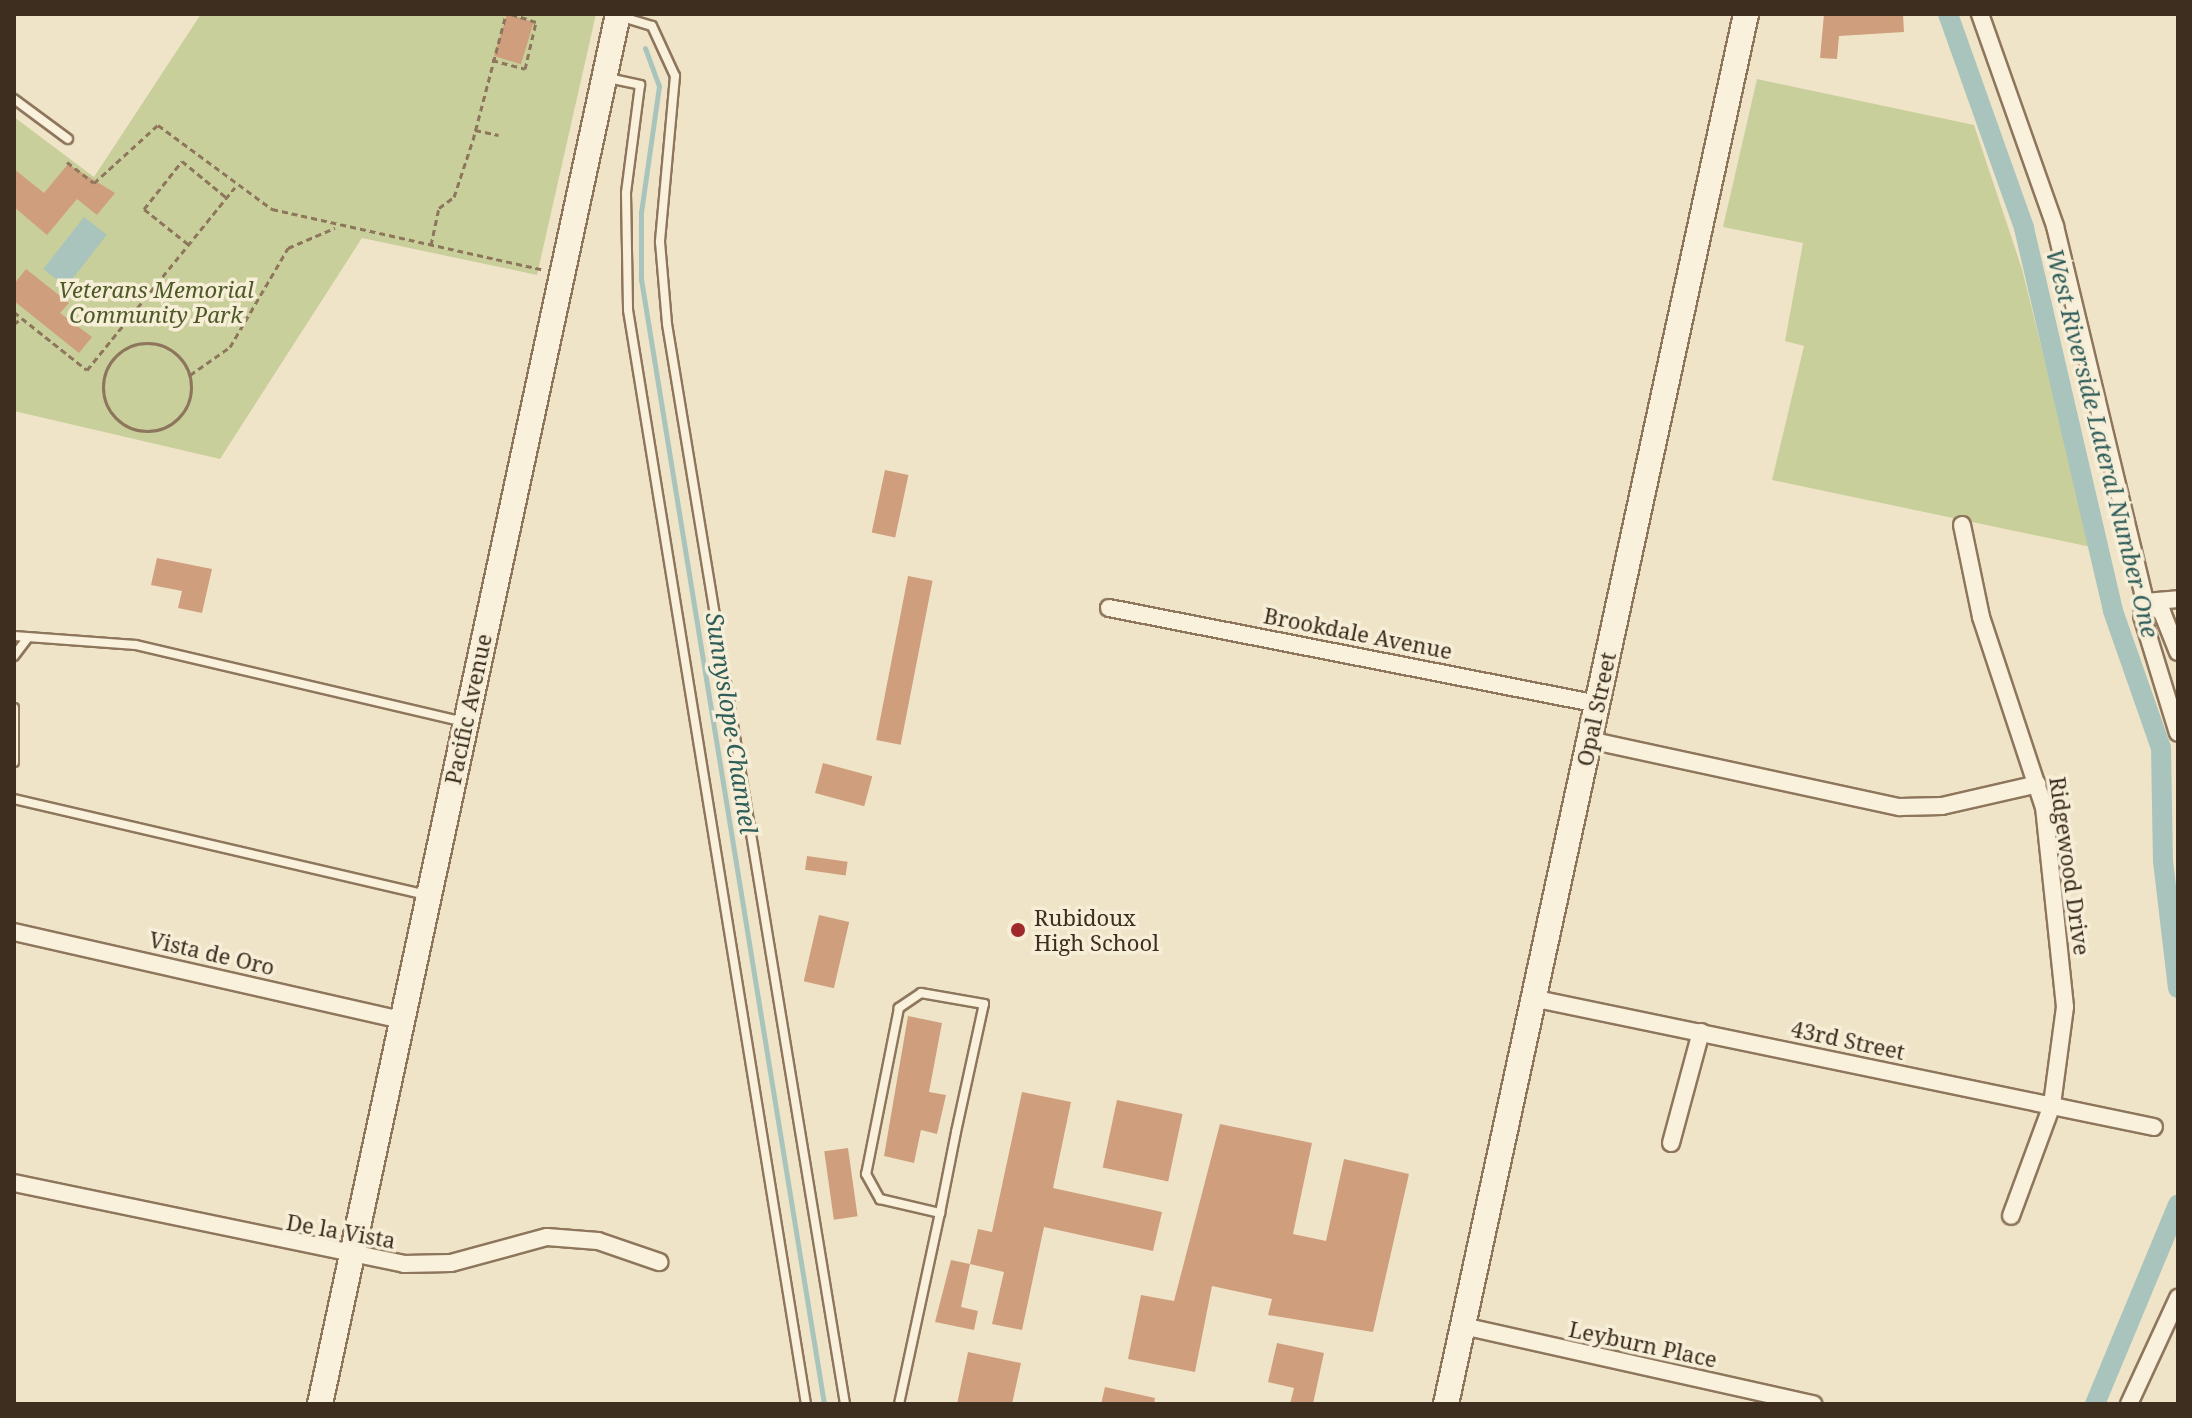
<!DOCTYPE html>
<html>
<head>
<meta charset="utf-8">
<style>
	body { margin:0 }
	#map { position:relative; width:2192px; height:1418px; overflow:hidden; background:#f0e4c8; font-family:"Noto Serif",serif }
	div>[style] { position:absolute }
	.green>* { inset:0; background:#c9cf9b }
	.water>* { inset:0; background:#a9c4bc; transform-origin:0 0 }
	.stream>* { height:5px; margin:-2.5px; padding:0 2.5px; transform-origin:2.5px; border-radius:2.5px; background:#a9c4bc }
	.canal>* { height:20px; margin:-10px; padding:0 10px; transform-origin:10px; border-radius:10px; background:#a9c4bc }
	.building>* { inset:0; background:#cf9f7d; transform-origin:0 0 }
	.path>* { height:3px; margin-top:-1.5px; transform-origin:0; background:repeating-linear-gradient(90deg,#8d765c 0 6px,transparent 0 10px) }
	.path>.ring { margin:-1.5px; padding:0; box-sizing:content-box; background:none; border:3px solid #8d765c; border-radius:50% }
	.roads { filter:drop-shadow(2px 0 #8d765c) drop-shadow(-2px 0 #8d765c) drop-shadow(0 2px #8d765c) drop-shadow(0 -2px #8d765c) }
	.lane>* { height:8px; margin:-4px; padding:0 4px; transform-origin:4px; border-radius:4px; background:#faf1dc }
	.street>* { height:16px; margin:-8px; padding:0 8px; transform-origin:8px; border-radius:8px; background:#faf1dc }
	.secondary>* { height:24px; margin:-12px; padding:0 12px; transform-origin:12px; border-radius:12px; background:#faf1dc }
	.dots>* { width:22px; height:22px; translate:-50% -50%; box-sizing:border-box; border:4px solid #f7eed8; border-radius:50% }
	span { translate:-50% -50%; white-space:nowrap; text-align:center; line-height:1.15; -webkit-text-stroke:7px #f7eed8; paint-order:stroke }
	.park-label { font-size:22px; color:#4d5a26; font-style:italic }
	.street-label { font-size:22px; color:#3d2e20 }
	.poi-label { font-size:22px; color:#3d2e20 }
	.left { translate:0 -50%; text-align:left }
	.water-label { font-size:24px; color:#2f5d5a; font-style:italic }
	.frame { position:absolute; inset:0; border:16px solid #3d2e20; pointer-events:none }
</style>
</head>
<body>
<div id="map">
	<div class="green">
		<i style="clip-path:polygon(201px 14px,596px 14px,537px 275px,362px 238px,220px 459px,14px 411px,14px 117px,94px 177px)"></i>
		<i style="clip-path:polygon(1757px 79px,1974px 125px,2022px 269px,2091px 547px,1772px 480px,1804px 346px,1785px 341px,1803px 243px,1723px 227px)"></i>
	</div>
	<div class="water">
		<i style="left:84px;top:217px;width:29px;height:66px;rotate:38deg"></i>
	</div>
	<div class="stream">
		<i style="left:645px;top:48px;width:40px;rotate:69.8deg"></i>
		<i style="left:659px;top:86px;width:127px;rotate:98.1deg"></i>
		<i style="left:641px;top:212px;width:67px;rotate:90deg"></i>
		<i style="left:641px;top:279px;width:1140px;rotate:80.76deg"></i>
	</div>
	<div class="canal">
		<i style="left:1948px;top:14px;width:227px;rotate:70.4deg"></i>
		<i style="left:2024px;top:228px;width:393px;rotate:76.9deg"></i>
		<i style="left:2113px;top:611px;width:145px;rotate:70.7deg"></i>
		<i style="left:2161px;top:748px;width:113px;rotate:89deg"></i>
		<i style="left:2163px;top:861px;width:128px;rotate:83.3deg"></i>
		<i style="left:2095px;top:1404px;width:216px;rotate:-67.4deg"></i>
	</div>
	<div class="building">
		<i style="left:507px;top:14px;width:28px;height:44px;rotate:17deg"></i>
		<i style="clip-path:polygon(1824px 14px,1903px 14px,1904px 32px,1839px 36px,1837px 59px,1820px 58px)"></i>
		<i style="clip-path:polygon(68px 164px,115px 193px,97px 215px,77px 199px,47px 235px,14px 207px,14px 169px,44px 193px)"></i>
		<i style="clip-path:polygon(26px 269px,69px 303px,60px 313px,92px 337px,79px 353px,14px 301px,14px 284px)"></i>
		<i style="left:885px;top:470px;width:24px;height:64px;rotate:12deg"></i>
		<i style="clip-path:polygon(157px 558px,212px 569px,202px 613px,178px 608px,182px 591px,151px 585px)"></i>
		<i style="left:908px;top:576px;width:25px;height:167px;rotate:11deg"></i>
		<i style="left:823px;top:763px;width:51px;height:31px;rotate:15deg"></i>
		<i style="left:807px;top:856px;width:41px;height:14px;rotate:8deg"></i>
		<i style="left:819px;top:915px;width:31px;height:68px;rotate:13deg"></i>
		<i style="clip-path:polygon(908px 1016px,942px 1023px,929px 1092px,946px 1095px,937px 1134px,921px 1130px,914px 1163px,884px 1156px)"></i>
		<i style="clip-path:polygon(1022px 1092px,1071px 1102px,1053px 1188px,1162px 1212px,1153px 1251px,1044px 1227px,1022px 1330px,992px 1324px,1004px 1272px,970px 1264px,978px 1229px,992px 1232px)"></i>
		<i style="left:1117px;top:1100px;width:67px;height:69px;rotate:12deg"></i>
		<i style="clip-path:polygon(1220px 1124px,1312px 1143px,1293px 1234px,1326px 1241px,1344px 1159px,1409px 1174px,1373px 1332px,1268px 1315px,1272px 1299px,1212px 1286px,1195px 1372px,1128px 1359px,1141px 1295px,1174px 1301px)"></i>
		<i style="left:848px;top:1148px;width:69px;height:24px;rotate:82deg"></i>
		<i style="clip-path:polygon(951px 1260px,970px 1264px,961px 1307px,978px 1311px,974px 1330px,935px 1322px)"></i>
		<i style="clip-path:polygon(1277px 1343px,1324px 1353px,1313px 1404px,1290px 1404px,1294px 1388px,1268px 1382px)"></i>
		<i style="clip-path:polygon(968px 1352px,1021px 1363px,1012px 1404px,957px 1404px)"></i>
		<i style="clip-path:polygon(1105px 1387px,1155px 1398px,1154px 1404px,1101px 1404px)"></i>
	</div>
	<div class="path">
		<i style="left:492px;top:60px;width:34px;rotate:15deg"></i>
		<i style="left:525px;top:69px;width:48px;rotate:-76.8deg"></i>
		<i style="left:536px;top:22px;width:26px;rotate:-162deg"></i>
		<i style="left:475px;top:130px;width:24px;rotate:12deg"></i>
		<i style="left:67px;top:162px;width:34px;rotate:38deg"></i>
		<i style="left:94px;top:183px;width:86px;rotate:-42.2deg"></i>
		<i style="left:158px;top:125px;width:142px;rotate:36.4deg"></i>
		<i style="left:272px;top:209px;width:276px;rotate:12.6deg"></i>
		<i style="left:188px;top:244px;width:56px;rotate:-141.5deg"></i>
		<i style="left:144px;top:209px;width:61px;rotate:-51.6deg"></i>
		<i style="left:182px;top:161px;width:58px;rotate:39.4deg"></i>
		<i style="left:431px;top:245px;width:38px;rotate:-78deg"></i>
		<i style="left:439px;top:208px;width:19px;rotate:-36deg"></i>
		<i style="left:454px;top:197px;width:60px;rotate:-71.6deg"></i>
		<i style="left:473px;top:140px;width:130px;rotate:-75.3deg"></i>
		<i style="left:14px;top:312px;width:93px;rotate:38.5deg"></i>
		<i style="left:87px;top:370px;width:235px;rotate:-51deg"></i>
		<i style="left:14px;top:324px;width:10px;rotate:-37deg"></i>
		<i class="ring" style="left:103px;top:343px;width:85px;height:85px"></i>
		<i style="left:190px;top:375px;width:49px;rotate:-35deg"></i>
		<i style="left:230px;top:347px;width:115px;rotate:-59.6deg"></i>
		<i style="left:288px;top:248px;width:51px;rotate:-23.1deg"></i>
	</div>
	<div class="roads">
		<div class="lane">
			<i style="left:619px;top:16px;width:34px;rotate:17deg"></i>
			<i style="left:652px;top:26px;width:55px;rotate:65.3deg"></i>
			<i style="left:675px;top:76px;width:167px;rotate:95.2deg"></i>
			<i style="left:660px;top:242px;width:82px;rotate:85.1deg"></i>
			<i style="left:667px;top:324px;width:1095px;rotate:80.64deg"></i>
			<i style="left:608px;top:78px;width:33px;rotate:12deg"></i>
			<i style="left:640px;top:85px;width:109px;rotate:97.4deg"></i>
			<i style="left:626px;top:193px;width:117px;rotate:89deg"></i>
			<i style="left:628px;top:310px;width:1108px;rotate:80.76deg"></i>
			<i style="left:14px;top:99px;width:67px;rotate:36.5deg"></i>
			<i style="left:14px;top:636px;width:122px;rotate:4.2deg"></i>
			<i style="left:136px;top:645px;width:337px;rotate:13.2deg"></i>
			<i style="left:14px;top:656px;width:21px;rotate:-53deg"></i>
			<i style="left:14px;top:708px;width:54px;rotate:90deg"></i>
			<i style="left:14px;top:799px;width:424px;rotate:13.1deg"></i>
			<i style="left:899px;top:1404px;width:195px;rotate:-77.9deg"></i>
			<i style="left:940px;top:1213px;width:83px;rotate:-78.8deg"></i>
			<i style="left:956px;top:1132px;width:131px;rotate:-77.7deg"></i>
			<i style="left:984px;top:1004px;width:64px;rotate:-170.1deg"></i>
			<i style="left:921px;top:993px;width:27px;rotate:146deg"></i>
			<i style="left:899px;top:1008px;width:169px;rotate:101.2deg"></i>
			<i style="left:866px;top:1174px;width:29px;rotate:61deg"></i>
			<i style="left:880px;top:1199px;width:62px;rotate:13.1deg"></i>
		</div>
		<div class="street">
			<i style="left:1980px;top:14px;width:225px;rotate:70.5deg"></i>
			<i style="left:2055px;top:226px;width:387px;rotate:76.5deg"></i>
			<i style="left:2145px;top:602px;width:14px;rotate:102deg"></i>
			<i style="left:2142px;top:616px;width:122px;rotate:72.9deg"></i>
			<i style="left:1962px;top:525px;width:94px;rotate:78.3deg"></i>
			<i style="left:1981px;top:617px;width:200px;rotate:71.7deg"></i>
			<i style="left:2044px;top:807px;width:201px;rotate:84deg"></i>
			<i style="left:2065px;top:1007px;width:99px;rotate:97.6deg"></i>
			<i style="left:2052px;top:1105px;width:118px;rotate:110.3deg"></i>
			<i style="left:2145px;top:602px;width:20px;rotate:30deg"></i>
			<i style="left:2162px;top:612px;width:43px;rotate:68.2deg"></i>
			<i style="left:2145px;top:602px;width:33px;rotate:-5deg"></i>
			<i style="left:1109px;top:608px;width:497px;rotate:11.1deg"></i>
			<i style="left:1589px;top:740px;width:318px;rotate:12.2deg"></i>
			<i style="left:1900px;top:807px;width:42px;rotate:-1.4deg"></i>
			<i style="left:1942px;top:806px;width:98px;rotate:-12.9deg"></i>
			<i style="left:14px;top:932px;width:397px;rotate:12.8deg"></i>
			<i style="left:1532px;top:998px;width:635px;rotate:11.72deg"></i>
			<i style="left:1671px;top:1143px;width:115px;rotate:-74.9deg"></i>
			<i style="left:14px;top:1183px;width:398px;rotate:11.7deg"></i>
			<i style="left:404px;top:1264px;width:47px;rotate:-1.2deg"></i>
			<i style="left:451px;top:1263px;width:99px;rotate:-15.2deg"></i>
			<i style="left:547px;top:1237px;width:51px;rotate:4.5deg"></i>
			<i style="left:598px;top:1241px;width:65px;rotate:19deg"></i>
			<i style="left:1463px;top:1326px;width:359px;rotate:12.6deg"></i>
			<i style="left:2129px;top:1404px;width:117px;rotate:-65.2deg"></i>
		</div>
		<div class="secondary">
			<i style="left:320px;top:1404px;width:1422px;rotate:-77.9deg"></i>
			<i style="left:1446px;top:1404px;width:1422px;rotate:-77.82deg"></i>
		</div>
	</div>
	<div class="dots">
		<i style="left:1018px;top:930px;background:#9e2a2b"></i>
	</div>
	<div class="park-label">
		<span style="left:156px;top:302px">Veterans Memorial<br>Community Park</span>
	</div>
	<div class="street-label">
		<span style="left:1358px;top:633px;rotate:11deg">Brookdale Avenue</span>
		<span style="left:468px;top:709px;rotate:-78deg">Pacific Avenue</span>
		<span style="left:1596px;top:709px;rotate:-78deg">Opal Street</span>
		<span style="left:2070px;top:866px;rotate:82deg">Ridgewood Drive</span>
		<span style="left:212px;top:953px;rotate:13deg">Vista de Oro</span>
		<span style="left:1848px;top:1040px;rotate:12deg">43rd Street</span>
		<span style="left:341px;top:1231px;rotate:10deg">De la Vista</span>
		<span style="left:1643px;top:1344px;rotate:12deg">Leyburn Place</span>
	</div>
	<div class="poi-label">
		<span class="left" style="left:1034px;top:930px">Rubidoux<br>High School</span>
	</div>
	<div class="water-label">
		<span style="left:2103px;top:443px;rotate:76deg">West Riverside Lateral Number One</span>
		<span style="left:732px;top:723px;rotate:81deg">Sunnyslope Channel</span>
	</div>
	<div class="frame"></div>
</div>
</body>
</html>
